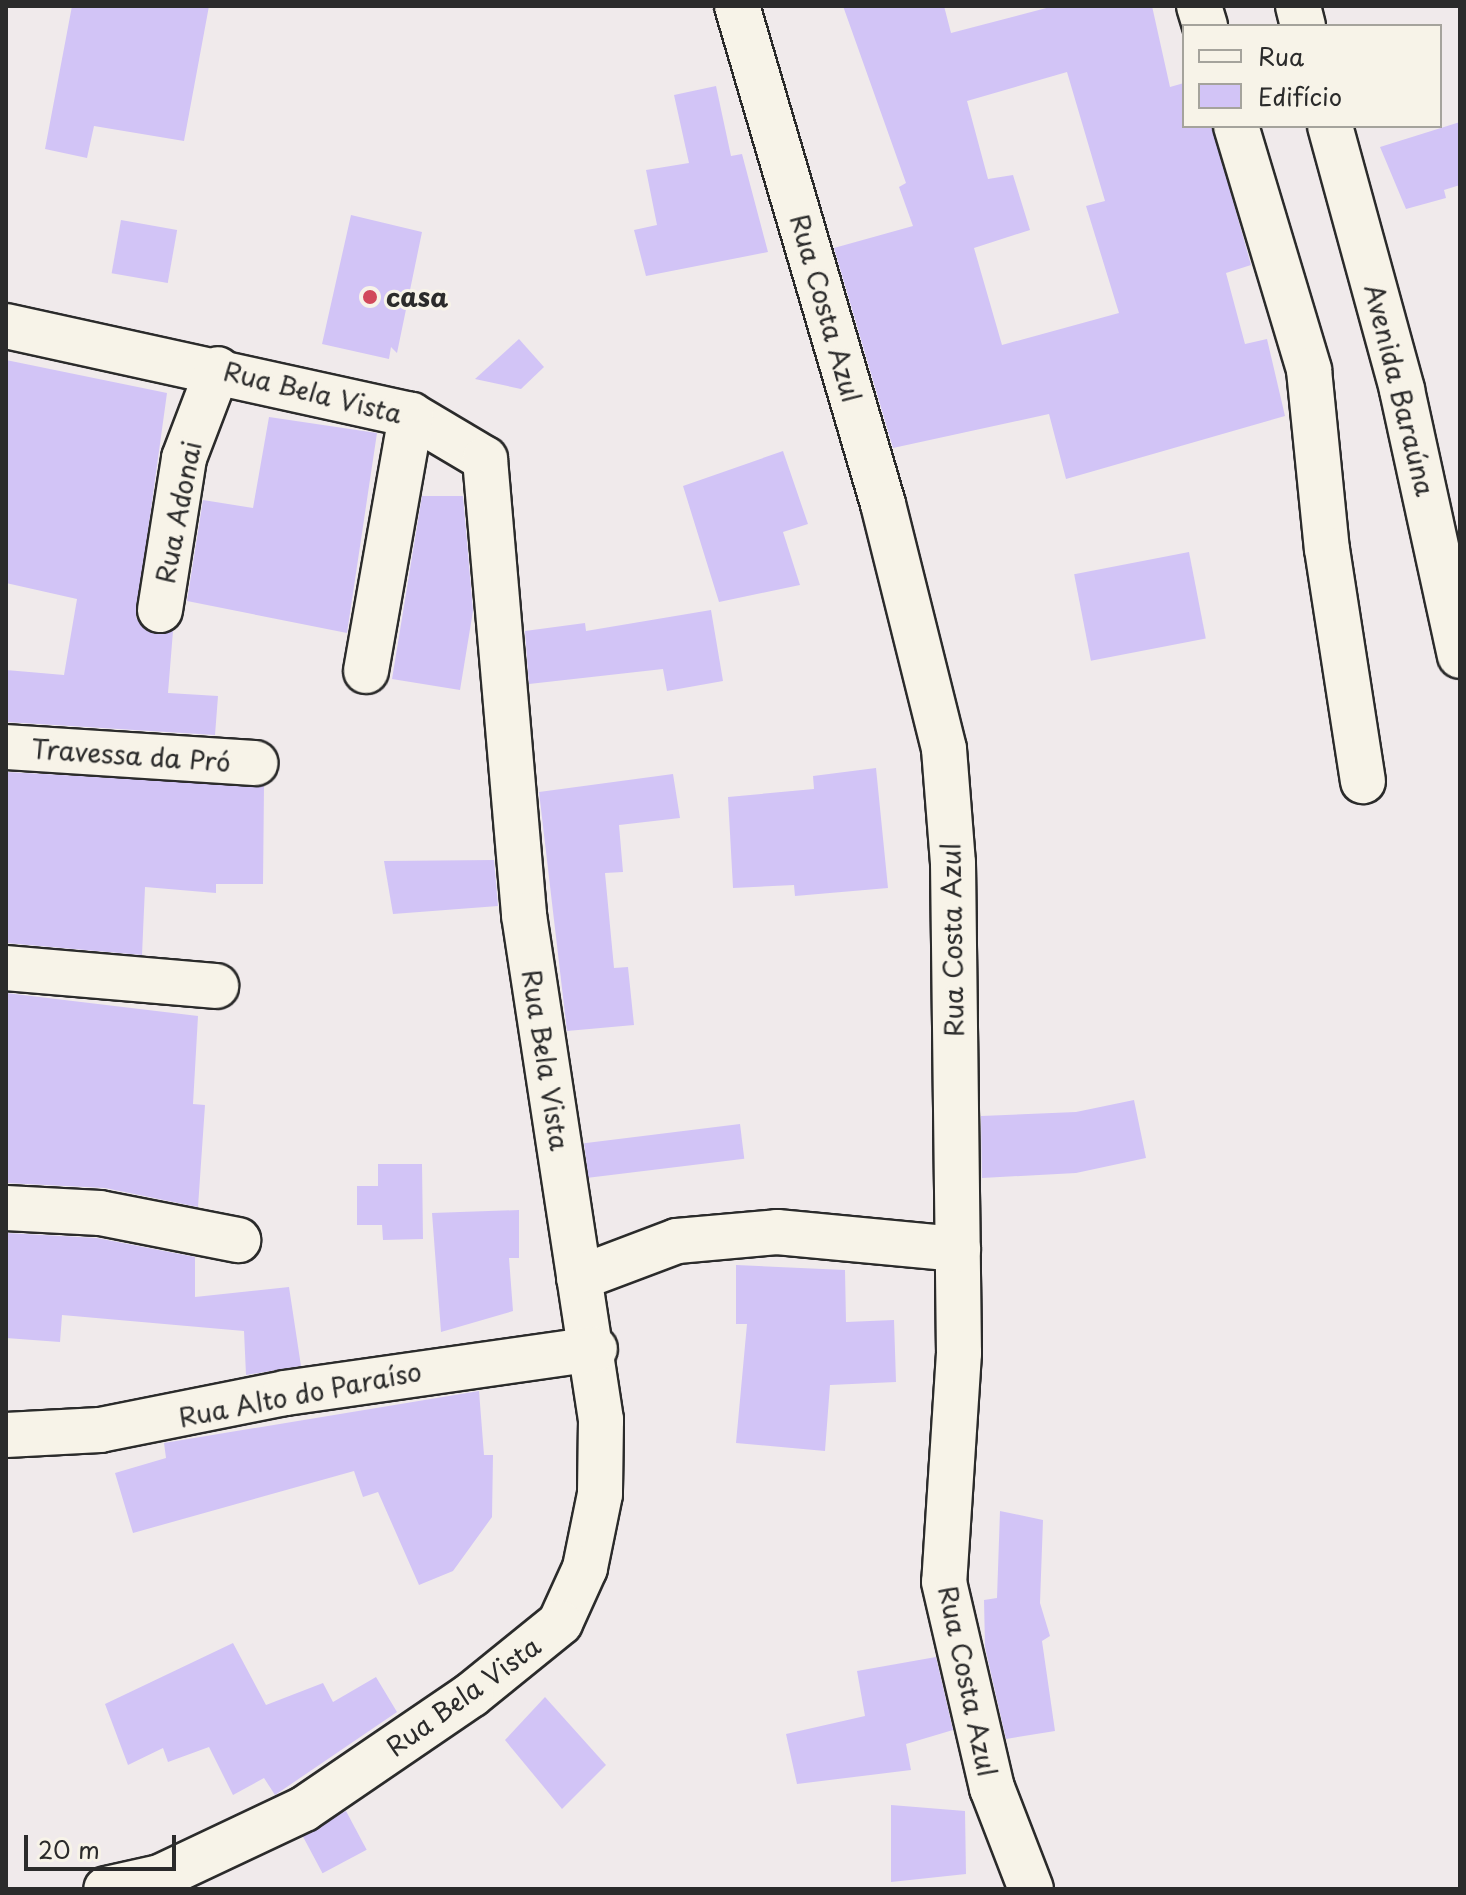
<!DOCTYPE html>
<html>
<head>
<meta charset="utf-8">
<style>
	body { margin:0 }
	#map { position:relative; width:1466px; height:1895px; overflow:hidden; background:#f0eaeb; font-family:"Playpen Sans",sans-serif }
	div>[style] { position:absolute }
	.building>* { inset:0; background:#d2c4f6; transform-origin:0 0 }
	.roads { filter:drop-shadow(2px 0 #2b2b2b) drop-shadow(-2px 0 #2b2b2b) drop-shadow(0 2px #2b2b2b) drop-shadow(0 -2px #2b2b2b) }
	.minor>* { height:44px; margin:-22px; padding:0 22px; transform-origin:22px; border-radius:22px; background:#f7f3e8 }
	.dots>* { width:22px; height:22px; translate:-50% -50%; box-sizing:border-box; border:4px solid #f7f3e8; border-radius:50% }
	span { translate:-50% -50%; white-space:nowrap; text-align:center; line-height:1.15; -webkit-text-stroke:6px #f7f3e8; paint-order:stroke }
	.poi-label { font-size:26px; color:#2b2b2b; font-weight:700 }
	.left { translate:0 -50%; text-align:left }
	.street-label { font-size:26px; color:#2b2b2b }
	.frame { position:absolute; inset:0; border:8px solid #2b2b2b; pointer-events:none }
	.legend { position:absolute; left:1182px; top:24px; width:260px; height:104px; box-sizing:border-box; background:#f7f3e8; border:2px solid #a5a39c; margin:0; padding:10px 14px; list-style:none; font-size:24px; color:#2b2b2b }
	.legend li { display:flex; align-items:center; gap:16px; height:40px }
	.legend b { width:40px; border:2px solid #a5a39c }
	.scale { position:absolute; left:24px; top:1835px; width:152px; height:36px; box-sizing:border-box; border:4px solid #2b2b2b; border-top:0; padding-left:10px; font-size:24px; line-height:28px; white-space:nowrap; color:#2b2b2b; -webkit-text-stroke:6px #f7f3e8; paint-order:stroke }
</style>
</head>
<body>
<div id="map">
	<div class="building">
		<i style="clip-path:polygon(72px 6px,209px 6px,184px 141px,94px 126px,87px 158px,45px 149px)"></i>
		<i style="clip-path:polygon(evenodd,843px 6px,944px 6px,951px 33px,1054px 6px,1152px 6px,1170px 87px,1184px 83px,1184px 126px,1212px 126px,1251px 265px,1226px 273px,1245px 344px,1267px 339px,1285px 416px,1066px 479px,1049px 414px,893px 448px,834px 248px,913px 226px,899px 187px,906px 183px,843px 6px,1067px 72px,1105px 201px,1086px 206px,1119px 313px,1002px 345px,974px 248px,1030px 230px,1013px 175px,988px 179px,967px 101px,1067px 72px)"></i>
		<i style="clip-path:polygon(716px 86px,731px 156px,742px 154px,768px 252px,646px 276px,634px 230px,657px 225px,646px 170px,689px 163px,674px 95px)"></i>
		<i style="clip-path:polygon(1460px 122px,1460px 185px,1444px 190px,1446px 198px,1406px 209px,1380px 147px)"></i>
		<i style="clip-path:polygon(351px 215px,422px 232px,397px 353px,391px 347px,389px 359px,322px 344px)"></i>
		<i style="left:121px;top:220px;width:57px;height:54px;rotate:10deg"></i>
		<i style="clip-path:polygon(519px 339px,544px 367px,521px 389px,475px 379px)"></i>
		<i style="clip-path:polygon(6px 360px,167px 393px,136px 618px,155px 634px,173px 631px,168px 693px,218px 696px,215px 735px,6px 722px,6px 670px,64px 675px,77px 599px,6px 583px)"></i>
		<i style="clip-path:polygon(269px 417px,377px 433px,347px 633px,187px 601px,203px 500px,253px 508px)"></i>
		<i style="clip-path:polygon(783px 451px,808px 524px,783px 532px,800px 585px,719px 602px,683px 486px)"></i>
		<i style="clip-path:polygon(422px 496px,463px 496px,473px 611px,460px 690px,392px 679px)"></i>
		<i style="left:1189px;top:552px;width:88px;height:117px;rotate:79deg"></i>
		<i style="clip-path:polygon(711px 610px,723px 681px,667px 691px,663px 669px,529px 684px,525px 631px,585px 623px,586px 631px)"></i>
		<i style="clip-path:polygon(876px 768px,888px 888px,795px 896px,794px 885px,733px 888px,728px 797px,814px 789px,813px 776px)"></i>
		<i style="clip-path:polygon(6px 772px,264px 786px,263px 884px,216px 884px,216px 893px,145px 887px,142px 955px,6px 943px)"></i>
		<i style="clip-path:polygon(673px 774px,680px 818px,619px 825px,623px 872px,605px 873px,614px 968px,628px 967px,634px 1025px,567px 1031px,539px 792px)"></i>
		<i style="clip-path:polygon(494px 860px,498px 906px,393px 914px,384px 861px)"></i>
		<i style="clip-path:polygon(6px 993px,198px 1016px,193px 1104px,205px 1105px,198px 1207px,105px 1188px,6px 1183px)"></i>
		<i style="clip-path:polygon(1134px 1100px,1146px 1158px,1076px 1173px,982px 1178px,981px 1116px,1076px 1112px)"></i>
		<i style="left:740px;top:1124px;width:35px;height:157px;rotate:83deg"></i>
		<i style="clip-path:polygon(378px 1164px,422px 1164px,423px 1239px,383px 1240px,382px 1225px,357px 1225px,357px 1186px,378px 1186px)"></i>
		<i style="clip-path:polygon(519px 1210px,519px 1258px,509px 1258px,513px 1311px,441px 1332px,432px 1213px)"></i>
		<i style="clip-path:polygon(6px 1233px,97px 1238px,195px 1257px,195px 1297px,289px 1287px,301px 1366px,246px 1375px,244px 1331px,62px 1315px,60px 1342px,6px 1338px)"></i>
		<i style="clip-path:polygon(736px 1265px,845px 1270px,846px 1322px,894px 1320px,896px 1382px,830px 1385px,825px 1451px,736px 1443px,747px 1324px,736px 1324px)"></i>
		<i style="clip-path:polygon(479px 1391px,484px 1455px,493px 1455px,492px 1517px,453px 1571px,419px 1585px,378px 1492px,363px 1497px,354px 1471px,133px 1533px,115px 1473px,166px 1458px,164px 1443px)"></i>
		<i style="clip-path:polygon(1000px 1511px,1043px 1520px,1040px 1603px,1050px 1636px,1042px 1641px,1055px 1731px,1006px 1739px,985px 1647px,984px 1600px,997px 1598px)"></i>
		<i style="clip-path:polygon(233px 1643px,266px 1705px,323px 1683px,333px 1702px,376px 1677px,397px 1712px,275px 1795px,264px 1778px,233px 1795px,209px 1747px,168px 1762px,163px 1748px,128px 1765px,105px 1704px)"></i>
		<i style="clip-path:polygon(936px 1657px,953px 1730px,906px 1744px,911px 1770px,797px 1784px,786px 1734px,865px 1716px,857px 1671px)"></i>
		<i style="clip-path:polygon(545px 1697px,606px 1765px,562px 1809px,505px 1740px)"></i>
		<i style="clip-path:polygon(891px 1805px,965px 1811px,966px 1874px,891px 1882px)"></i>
		<i style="left:346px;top:1811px;width:44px;height:50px;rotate:62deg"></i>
	</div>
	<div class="roads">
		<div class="minor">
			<i style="left:737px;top:6px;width:519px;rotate:73.66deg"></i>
			<i style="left:883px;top:504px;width:252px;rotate:76deg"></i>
			<i style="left:944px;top:749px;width:114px;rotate:85.5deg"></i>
			<i style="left:953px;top:863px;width:490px;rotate:89.3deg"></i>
			<i style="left:959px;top:1353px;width:229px;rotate:93.7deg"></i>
			<i style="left:944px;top:1582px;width:212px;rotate:76.9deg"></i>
			<i style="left:992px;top:1788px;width:108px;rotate:68.9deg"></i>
			<i style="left:1199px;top:6px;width:21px;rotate:73deg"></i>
			<i style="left:1298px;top:6px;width:21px;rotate:76deg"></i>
			<i style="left:1236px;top:126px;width:255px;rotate:73.3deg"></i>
			<i style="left:1309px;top:370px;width:180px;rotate:84.3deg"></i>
			<i style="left:1327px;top:549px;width:235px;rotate:81.2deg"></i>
			<i style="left:1330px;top:126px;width:274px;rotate:74.7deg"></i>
			<i style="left:1402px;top:390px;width:272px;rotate:77.7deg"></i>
			<i style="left:6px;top:326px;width:415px;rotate:12.4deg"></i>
			<i style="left:411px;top:415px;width:86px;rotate:30.7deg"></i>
			<i style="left:485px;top:459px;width:458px;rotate:85.1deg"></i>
			<i style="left:524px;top:915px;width:511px;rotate:81.33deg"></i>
			<i style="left:601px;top:1420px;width:74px;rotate:90.8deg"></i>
			<i style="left:600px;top:1494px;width:76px;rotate:101.5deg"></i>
			<i style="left:585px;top:1568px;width:60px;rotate:114.4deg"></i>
			<i style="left:560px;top:1623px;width:114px;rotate:141deg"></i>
			<i style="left:471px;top:1695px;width:202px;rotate:145.7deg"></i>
			<i style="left:304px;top:1809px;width:159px;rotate:154.7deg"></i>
			<i style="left:160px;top:1877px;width:55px;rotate:167.5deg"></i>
			<i style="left:160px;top:610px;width:154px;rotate:-81deg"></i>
			<i style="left:184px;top:458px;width:95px;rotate:-69.1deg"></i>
			<i style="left:366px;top:671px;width:260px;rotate:-80deg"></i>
			<i style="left:6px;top:747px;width:250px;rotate:3.7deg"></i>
			<i style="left:6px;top:968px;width:211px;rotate:4.9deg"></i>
			<i style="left:6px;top:1208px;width:94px;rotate:3deg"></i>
			<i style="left:100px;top:1213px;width:141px;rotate:11.1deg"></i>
			<i style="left:579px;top:1278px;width:105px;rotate:-20.7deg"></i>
			<i style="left:677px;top:1241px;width:100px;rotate:-5.1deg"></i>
			<i style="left:777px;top:1232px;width:182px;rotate:5.4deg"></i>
			<i style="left:6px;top:1435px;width:94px;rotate:-3deg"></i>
			<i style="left:100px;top:1430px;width:189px;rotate:-11.3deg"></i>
			<i style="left:285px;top:1393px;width:313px;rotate:-8.1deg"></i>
		</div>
	</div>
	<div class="dots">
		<i style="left:370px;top:297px;background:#d1495b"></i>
	</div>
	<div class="poi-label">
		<span class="left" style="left:386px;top:297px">casa</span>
	</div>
	<div class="street-label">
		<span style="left:826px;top:308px;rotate:74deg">Rua Costa Azul</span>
		<span style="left:1400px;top:390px;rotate:76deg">Avenida Baraúna</span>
		<span style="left:313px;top:392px;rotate:14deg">Rua Bela Vista</span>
		<span style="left:178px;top:512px;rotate:-79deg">Rua Adonai</span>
		<span style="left:131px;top:755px;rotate:4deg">Travessa da Pró</span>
		<span style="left:952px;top:940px;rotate:-91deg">Rua Costa Azul</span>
		<span style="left:546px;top:1060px;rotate:81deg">Rua Bela Vista</span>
		<span style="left:300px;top:1394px;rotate:-11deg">Rua Alto do Paraíso</span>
		<span style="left:968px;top:1681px;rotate:78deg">Rua Costa Azul</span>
		<span style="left:463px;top:1696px;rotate:-36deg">Rua Bela Vista</span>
	</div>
	<div class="frame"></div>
	<ul class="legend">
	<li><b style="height:10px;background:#f7f3e8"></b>Rua</li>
	<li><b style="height:22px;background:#d2c4f6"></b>Edifício</li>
	</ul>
	<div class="scale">20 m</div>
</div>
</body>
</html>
